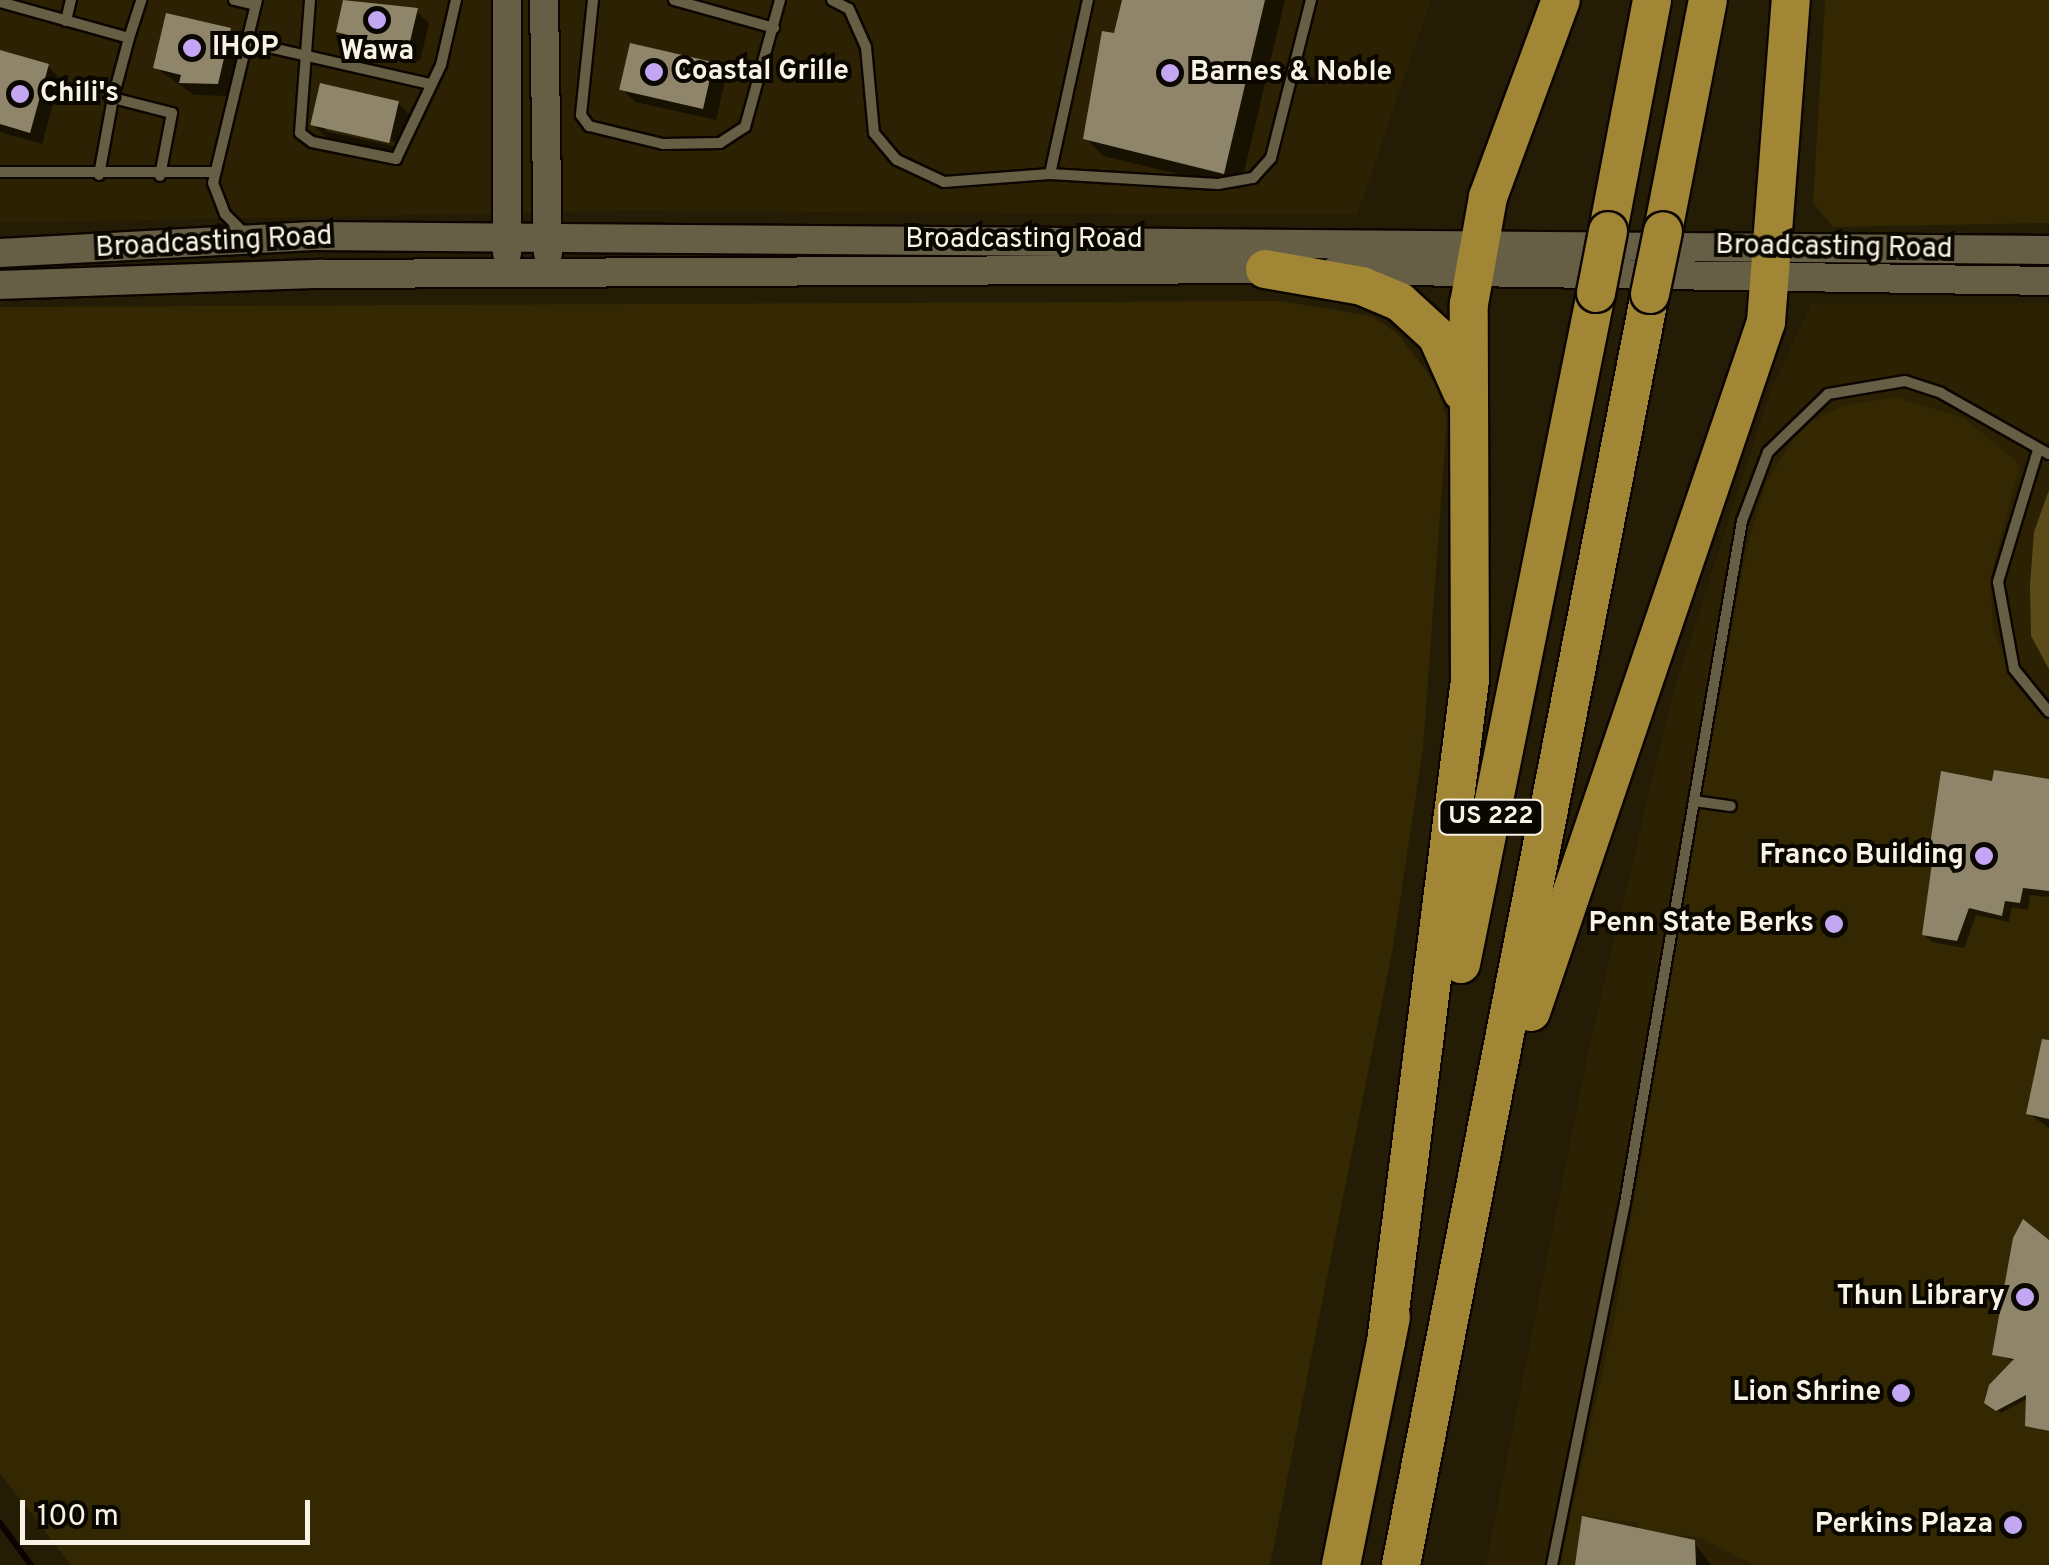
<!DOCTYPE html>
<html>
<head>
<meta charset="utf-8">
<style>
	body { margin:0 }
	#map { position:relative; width:2049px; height:1565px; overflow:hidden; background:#241c05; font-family:Overpass,sans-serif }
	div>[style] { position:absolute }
	.built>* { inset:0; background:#2c2102 }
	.green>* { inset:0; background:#342803 }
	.forest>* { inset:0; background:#5b4b19 }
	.shadow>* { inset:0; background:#0007 }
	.stream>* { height:6px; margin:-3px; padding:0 3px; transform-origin:3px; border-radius:3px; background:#0d0200 }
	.building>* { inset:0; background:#8f856b; transform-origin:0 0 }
	.roads { filter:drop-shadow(2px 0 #0d0600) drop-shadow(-2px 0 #0d0600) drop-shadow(0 2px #0d0600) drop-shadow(0 -2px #0d0600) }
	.lane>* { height:10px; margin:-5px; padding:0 5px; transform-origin:5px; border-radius:5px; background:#665e45 }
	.secondary>* { height:28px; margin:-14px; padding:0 14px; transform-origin:14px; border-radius:14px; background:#665e45 }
	.highway>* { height:38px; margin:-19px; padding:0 19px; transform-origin:19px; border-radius:19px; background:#a18635 }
	.bridges { filter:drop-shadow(2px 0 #0d0600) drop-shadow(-2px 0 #0d0600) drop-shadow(0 2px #0d0600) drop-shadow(0 -2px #0d0600) }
	.highway-bridge>* { height:38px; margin:-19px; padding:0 19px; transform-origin:19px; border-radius:19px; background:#a18635 }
	.dots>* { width:28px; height:28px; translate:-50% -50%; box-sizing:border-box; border:5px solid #0a0701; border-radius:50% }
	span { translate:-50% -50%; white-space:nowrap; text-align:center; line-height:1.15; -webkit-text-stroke:8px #0a0701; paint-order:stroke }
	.shield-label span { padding:2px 8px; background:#0a0701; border:2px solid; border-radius:8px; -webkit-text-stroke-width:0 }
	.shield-label { font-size:25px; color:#f8f3e5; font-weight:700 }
	.poi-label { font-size:28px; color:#f8f3e5; font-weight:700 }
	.left { translate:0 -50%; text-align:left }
	.right { translate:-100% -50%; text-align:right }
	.street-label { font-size:28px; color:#f8f3e5 }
	.scale { position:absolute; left:20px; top:1500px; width:290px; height:45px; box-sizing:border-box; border:5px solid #f8f3e5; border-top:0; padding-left:12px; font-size:30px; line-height:35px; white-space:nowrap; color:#f8f3e5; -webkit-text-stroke:8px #0a0701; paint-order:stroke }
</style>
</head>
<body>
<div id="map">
	<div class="built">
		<i style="clip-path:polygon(0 0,1431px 0,1357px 215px,622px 211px,0 223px)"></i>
		<i style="clip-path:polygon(2049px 303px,2049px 1565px,1486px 1565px,1590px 1042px,1672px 696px,1769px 395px,1811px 304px)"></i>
	</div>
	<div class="green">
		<i style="clip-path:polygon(1825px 0,2049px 0,2049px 223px,1833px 227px,1813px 203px)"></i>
		<i style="clip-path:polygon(1281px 301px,1372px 316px,1398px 334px,1438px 386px,1447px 420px,1423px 749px,1393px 947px,1270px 1565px,71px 1565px,0 1473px,0 307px)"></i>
		<i style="clip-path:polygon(1894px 397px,1964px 418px,2020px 465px,1990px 578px,1993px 628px,2015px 683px,2049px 721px,2049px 1565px,1754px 1565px,1699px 1537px,1638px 1532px,1639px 1523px,1583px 1516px,1575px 1565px,1560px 1565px,1616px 1311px,1692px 844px,1746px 552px,1765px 485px,1802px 425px,1845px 405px)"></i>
	</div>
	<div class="forest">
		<i style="clip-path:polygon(2049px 490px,2049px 669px,2031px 636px,2030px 585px,2034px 532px)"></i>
	</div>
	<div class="shadow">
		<i style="clip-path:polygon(346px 0,416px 11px,429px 23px,420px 61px,351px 44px,338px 31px)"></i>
		<i style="clip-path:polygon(1124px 0,1285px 0,1240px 189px,1103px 156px,1086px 138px)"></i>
		<i style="clip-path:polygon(230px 31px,242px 43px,230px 96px,194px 95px,156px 68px)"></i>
		<i style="clip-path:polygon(0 53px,48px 66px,60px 79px,42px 144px,0 132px)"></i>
		<i style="clip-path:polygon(713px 64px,726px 77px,716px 120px,635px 102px,623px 90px)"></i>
		<i style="clip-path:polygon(evenodd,398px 103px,411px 116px,403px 154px,326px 137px,313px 124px,398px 103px,325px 126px,403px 143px,402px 148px,325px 131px,325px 126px)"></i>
		<i style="clip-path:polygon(2049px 782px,2049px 897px,2030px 895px,2028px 910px,2012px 907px,2009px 922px,1976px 915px,1964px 948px,1932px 942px,1924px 934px,1934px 869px,1921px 860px,1994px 784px)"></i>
		<i style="clip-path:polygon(2049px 1060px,2049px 1128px,2029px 1114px)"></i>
		<i style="clip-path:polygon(2049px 1244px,2049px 1432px,2027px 1425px,2029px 1398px,2001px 1413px,1990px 1406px,2015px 1361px,1994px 1354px)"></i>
		<i style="clip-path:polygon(1694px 1542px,1711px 1565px,1577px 1565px)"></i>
	</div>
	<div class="stream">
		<i style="left:0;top:1523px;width:52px;rotate:53.6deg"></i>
	</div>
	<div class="building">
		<i style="clip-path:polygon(343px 0,418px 8px,408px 50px,336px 32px)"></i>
		<i style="clip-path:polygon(1122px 0,1265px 0,1224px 174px,1083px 139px,1102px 31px,1114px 33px)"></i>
		<i style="clip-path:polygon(166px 13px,231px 28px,218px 84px,179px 83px,181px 75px,153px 68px)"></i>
		<i style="left:630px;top:43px;width:86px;height:48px;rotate:13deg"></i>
		<i style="clip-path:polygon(0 50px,49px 64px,30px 133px,0 124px)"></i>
		<i style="left:320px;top:83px;width:81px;height:43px;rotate:13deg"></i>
		<i style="clip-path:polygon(1994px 770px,2049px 779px,2049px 891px,2023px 888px,2020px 903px,2005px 901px,2002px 916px,1969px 908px,1957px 941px,1922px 935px,1932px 863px,1919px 861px,1922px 844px,1930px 845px,1941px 771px,1992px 781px)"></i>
		<i style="clip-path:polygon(2042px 1039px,2049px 1040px,2049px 1119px,2026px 1114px)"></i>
		<i style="clip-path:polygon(2023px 1219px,2049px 1240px,2049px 1431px,2025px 1426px,2026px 1395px,1996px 1411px,1984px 1403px,1989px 1385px,2014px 1359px,1992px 1355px,2013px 1238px)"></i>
		<i style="clip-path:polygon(1582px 1516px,1695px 1540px,1696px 1565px,1575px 1565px)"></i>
	</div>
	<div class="roads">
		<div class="lane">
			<i style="left:234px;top:0;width:22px;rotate:13deg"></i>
			<i style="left:310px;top:0;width:133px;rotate:94.3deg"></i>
			<i style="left:300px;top:133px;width:15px;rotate:37deg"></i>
			<i style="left:312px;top:142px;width:86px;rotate:11.4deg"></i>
			<i style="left:396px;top:159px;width:104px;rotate:-64.4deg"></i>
			<i style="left:441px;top:65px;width:67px;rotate:-77deg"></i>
			<i style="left:593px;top:0;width:116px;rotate:96deg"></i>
			<i style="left:581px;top:115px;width:14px;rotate:54deg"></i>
			<i style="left:589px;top:126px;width:76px;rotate:13.7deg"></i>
			<i style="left:663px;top:144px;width:57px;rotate:-1deg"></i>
			<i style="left:720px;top:143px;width:30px;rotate:-33deg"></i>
			<i style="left:745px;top:127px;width:132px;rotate:-74.6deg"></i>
			<i style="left:674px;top:0;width:104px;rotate:15.6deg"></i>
			<i style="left:832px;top:0;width:19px;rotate:28deg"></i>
			<i style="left:849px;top:9px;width:42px;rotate:65.9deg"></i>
			<i style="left:866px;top:47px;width:86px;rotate:84.7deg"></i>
			<i style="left:874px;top:133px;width:35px;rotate:50deg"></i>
			<i style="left:897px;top:160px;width:52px;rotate:25.1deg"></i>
			<i style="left:944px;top:182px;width:106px;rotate:-4.3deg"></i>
			<i style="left:1050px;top:174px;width:168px;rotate:3.4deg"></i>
			<i style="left:1218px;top:184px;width:36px;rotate:-10deg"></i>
			<i style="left:1253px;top:178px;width:27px;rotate:-48deg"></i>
			<i style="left:1271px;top:158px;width:163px;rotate:-75.8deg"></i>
			<i style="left:0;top:2px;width:134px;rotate:15.6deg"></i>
			<i style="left:129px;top:38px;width:40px;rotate:-72deg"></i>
			<i style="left:66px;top:21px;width:22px;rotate:-77deg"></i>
			<i style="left:129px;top:38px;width:62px;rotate:104.9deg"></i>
			<i style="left:113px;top:98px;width:61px;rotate:14.3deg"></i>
			<i style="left:172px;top:113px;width:64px;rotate:100.8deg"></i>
			<i style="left:246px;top:42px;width:188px;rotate:12.9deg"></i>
			<i style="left:0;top:172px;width:215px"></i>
			<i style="left:1050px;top:174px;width:178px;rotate:-77.7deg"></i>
			<i style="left:99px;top:175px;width:78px;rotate:-79.7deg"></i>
			<i style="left:245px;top:234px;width:28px;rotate:-135deg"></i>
			<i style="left:225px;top:214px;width:33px;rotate:-111deg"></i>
			<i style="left:213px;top:183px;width:188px;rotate:-76.5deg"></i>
			<i style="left:2038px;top:450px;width:138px;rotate:106.9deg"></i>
			<i style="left:1998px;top:582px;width:88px;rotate:79.6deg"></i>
			<i style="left:2014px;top:669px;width:55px;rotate:50.9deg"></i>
			<i style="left:1694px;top:801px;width:37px;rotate:8deg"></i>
			<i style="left:1552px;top:1565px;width:369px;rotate:-78.6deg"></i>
			<i style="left:1625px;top:1203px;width:692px;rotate:-80.27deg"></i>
			<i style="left:1742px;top:521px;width:74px;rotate:-69.4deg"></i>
			<i style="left:1768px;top:452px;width:83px;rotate:-44deg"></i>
			<i style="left:1828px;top:394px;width:78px;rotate:-9.6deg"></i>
			<i style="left:1905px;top:381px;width:38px;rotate:18deg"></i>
			<i style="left:1941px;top:393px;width:124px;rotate:29.5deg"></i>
		</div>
		<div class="secondary">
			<i style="left:544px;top:0;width:253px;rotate:89.1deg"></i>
			<i style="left:0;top:253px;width:313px;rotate:-3.1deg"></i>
			<i style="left:313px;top:236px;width:1736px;rotate:0.46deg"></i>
			<i style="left:507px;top:253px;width:253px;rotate:-90deg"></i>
			<i style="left:1336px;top:270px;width:713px;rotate:0.88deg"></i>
			<i style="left:0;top:285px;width:321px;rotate:-2deg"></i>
			<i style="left:321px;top:274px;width:962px;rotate:-0.3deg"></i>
		</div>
		<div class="highway">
			<i style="left:1608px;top:231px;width:235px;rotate:-79.2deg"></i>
			<i style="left:1663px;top:231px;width:235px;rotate:-79deg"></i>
			<i style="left:1265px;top:269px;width:98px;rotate:9.9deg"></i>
			<i style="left:1362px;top:286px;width:41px;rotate:22.8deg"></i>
			<i style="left:1400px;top:302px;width:50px;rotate:42.6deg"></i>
			<i style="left:1437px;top:336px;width:61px;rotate:65.9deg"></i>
			<i style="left:1461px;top:964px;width:684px;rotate:-78.62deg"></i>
			<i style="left:1531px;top:1012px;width:729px;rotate:-71.19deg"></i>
			<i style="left:1766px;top:322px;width:323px;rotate:-85.6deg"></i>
			<i style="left:1386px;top:1342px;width:667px;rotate:-82.77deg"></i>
			<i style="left:1470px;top:680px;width:376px;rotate:-90.2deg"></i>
			<i style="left:1469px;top:304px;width:109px;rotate:-79.9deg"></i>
			<i style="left:1488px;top:197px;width:210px;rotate:-69.7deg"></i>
			<i style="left:1341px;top:1565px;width:253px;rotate:-78.6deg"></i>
			<i style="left:1401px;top:1565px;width:1295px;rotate:-78.92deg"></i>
		</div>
	</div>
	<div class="bridges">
		<div class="highway-bridge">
			<i style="left:1596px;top:293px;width:63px;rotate:-79deg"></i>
			<i style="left:1650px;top:294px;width:64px;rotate:-78.3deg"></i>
		</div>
	</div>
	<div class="dots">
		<i style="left:377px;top:20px;background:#c3a7f2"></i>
		<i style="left:192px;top:48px;background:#c3a7f2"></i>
		<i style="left:654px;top:72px;background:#c3a7f2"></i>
		<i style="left:1170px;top:73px;background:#c3a7f2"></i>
		<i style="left:20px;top:94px;background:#c3a7f2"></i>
		<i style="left:1984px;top:856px;background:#c3a7f2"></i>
		<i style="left:1834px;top:924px;background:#c3a7f2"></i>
		<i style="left:2025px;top:1297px;background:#c3a7f2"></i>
		<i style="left:1901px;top:1393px;background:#c3a7f2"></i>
		<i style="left:2013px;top:1525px;background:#c3a7f2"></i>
	</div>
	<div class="shield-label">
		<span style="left:1491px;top:817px">US 222</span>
	</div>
	<div class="poi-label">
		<span class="left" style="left:212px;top:48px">IHOP</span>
		<span style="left:377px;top:52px">Wawa</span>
		<span class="left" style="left:674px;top:72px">Coastal Grille</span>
		<span class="left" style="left:1190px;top:73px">Barnes &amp; Noble</span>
		<span class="left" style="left:40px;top:94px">Chili's</span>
		<span class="right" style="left:1964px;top:856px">Franco Building</span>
		<span class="right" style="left:1814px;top:924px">Penn State Berks</span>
		<span class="right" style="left:2005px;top:1297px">Thun Library</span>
		<span class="right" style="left:1881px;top:1393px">Lion Shrine</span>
		<span class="right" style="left:1993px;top:1525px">Perkins Plaza</span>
	</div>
	<div class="street-label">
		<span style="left:1024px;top:240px">Broadcasting Road</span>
		<span style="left:214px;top:243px;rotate:-3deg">Broadcasting Road</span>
		<span style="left:1834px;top:248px;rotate:1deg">Broadcasting Road</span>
	</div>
	<div class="scale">100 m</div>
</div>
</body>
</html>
